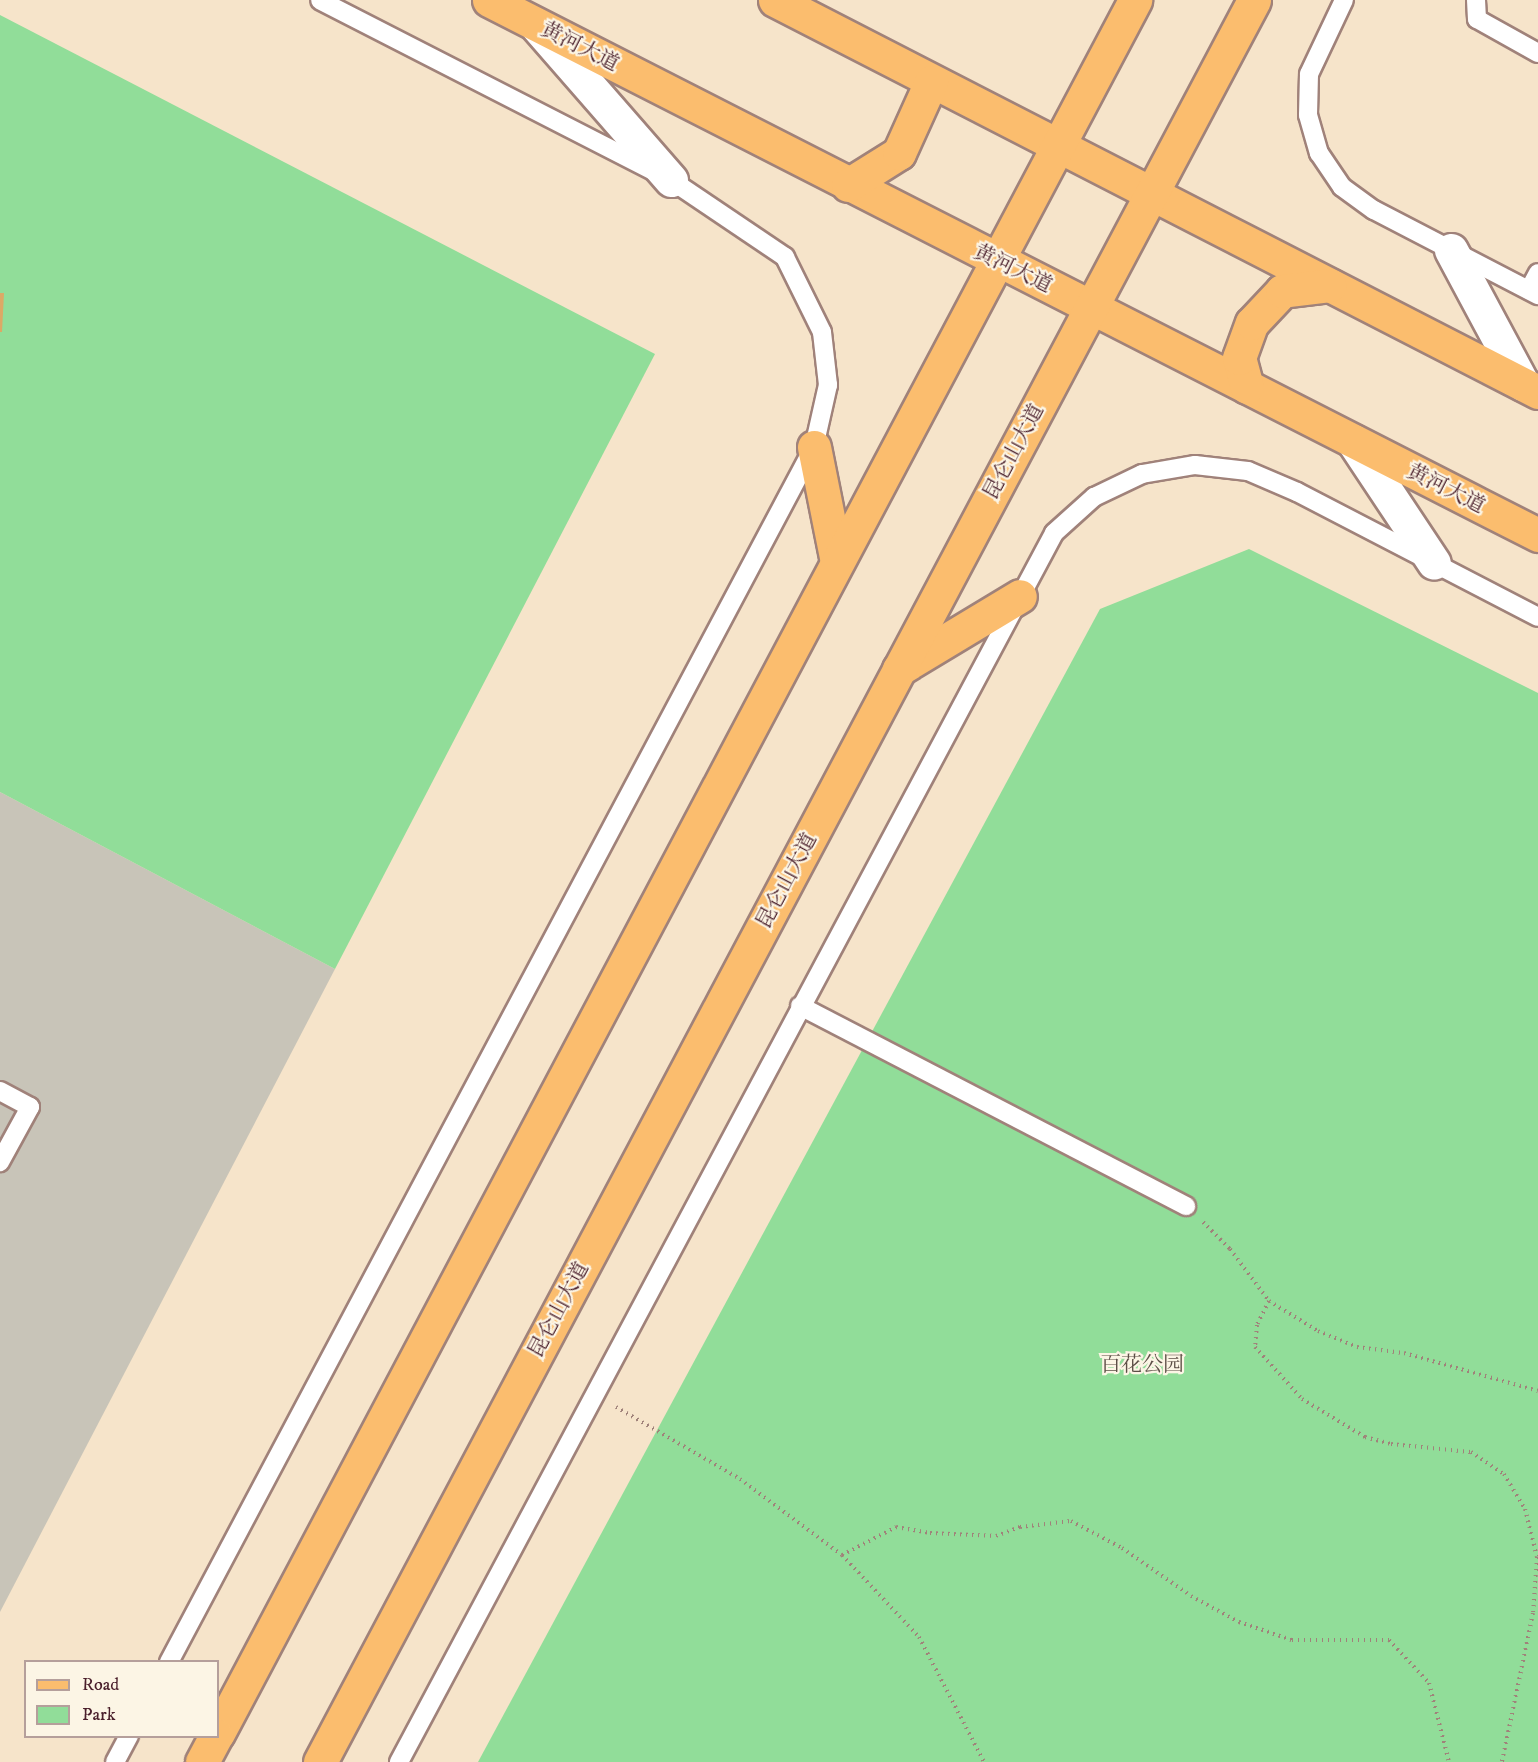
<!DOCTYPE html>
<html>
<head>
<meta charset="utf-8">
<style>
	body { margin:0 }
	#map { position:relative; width:1538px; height:1762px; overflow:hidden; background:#f6e4ca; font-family:"IM FELL DW Pica","Noto Serif SC",serif }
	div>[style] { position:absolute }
	.industrial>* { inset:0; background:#c8c4b8 }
	.green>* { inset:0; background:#91dd99 }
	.building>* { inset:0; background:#dca966 }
	.path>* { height:4px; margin-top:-2px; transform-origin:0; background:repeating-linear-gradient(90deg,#a0827a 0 1.5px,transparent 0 6px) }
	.roads { filter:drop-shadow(2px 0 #a0827a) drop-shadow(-2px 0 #a0827a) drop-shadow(0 2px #a0827a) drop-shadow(0 -2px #a0827a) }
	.service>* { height:18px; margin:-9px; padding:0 9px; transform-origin:9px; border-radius:9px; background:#fff }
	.minor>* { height:33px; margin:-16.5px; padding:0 16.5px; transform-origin:16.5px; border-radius:16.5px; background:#fff }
	.primary>* { height:33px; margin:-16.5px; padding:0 16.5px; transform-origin:16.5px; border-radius:16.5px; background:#fbbd6e }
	span { translate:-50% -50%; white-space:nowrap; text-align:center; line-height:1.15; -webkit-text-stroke:4.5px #fcf5e5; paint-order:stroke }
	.street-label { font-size:21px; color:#4a1f2b }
	.park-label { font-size:21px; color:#5c4e46 }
	.legend { position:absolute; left:24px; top:1660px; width:195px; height:78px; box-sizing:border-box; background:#fcf5e5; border:2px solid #b59f9b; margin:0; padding:8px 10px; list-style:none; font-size:18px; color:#4a1f2b }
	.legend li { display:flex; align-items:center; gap:12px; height:30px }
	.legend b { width:30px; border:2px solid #b59f9b }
</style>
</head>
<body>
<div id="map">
	<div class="industrial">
		<i style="clip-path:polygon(0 792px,335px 969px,0 1612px)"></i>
	</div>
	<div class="green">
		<i style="clip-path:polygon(0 15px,655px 354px,335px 969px,0 792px)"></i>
		<i style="clip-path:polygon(1249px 549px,1538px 693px,1538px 1762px,478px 1762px,1100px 609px)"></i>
	</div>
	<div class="building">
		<i style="clip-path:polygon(0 293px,4px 293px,2px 332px,0 332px)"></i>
	</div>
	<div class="path">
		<i style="left:1203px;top:1222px;width:38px;rotate:45deg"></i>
		<i style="left:1230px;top:1249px;width:65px;rotate:53.1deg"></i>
		<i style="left:1269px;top:1301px;width:57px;rotate:31.5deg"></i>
		<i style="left:1318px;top:1331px;width:42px;rotate:22.3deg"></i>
		<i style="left:1357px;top:1347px;width:47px;rotate:7.3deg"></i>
		<i style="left:1404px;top:1353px;width:139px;rotate:15.8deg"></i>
		<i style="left:1269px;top:1301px;width:27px;rotate:117deg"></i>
		<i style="left:1257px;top:1325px;width:22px;rotate:95deg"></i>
		<i style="left:1255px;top:1347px;width:70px;rotate:47.9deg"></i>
		<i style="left:1302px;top:1399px;width:74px;rotate:31.1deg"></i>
		<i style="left:1365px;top:1437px;width:27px;rotate:15deg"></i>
		<i style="left:1391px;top:1444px;width:80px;rotate:5.7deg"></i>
		<i style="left:1471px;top:1452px;width:40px;rotate:34deg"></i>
		<i style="left:1504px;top:1474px;width:41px;rotate:59deg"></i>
		<i style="left:1525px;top:1509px;width:49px;rotate:76deg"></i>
		<i style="left:1537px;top:1557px;width:56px;rotate:94.1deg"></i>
		<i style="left:1533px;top:1613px;width:152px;rotate:101.8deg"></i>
		<i style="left:616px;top:1407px;width:143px;rotate:30.1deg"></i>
		<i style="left:740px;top:1479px;width:127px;rotate:36.7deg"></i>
		<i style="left:842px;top:1555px;width:112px;rotate:46.8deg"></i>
		<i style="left:919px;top:1637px;width:141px;rotate:62.5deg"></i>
		<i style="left:842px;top:1555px;width:61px;rotate:-27.4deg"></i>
		<i style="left:896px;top:1527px;width:35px;rotate:10deg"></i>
		<i style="left:930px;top:1533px;width:66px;rotate:2.6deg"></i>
		<i style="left:996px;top:1536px;width:26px;rotate:-21deg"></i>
		<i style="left:1020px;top:1527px;width:51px;rotate:-6.7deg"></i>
		<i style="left:1071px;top:1521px;width:58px;rotate:27.9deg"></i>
		<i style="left:1122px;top:1548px;width:84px;rotate:34.8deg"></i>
		<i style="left:1191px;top:1596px;width:55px;rotate:28.4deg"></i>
		<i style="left:1239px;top:1622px;width:56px;rotate:18.8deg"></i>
		<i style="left:1292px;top:1640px;width:97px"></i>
		<i style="left:1389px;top:1640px;width:59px;rotate:47.1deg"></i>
		<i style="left:1429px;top:1683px;width:81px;rotate:75.8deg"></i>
	</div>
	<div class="roads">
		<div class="service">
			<i style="left:1344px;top:0;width:82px;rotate:115.3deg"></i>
			<i style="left:1309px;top:74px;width:41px;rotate:91.4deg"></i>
			<i style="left:1308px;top:115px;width:40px;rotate:74deg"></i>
			<i style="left:1319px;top:153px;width:41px;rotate:55.9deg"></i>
			<i style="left:1342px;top:187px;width:39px;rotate:36deg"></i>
			<i style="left:1374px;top:210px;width:185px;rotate:27.4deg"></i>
			<i style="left:1476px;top:0;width:19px;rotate:87deg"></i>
			<i style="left:1477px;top:19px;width:70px;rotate:29.1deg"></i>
			<i style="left:1529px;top:290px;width:19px;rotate:-62deg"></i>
			<i style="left:800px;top:1006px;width:435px;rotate:27.4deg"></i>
			<i style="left:0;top:1091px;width:34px;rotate:28deg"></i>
			<i style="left:30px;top:1107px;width:63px;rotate:118.6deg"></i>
			<i style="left:169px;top:1662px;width:1376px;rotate:-62.04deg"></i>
			<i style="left:814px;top:447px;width:64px;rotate:-77.3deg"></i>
			<i style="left:828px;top:385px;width:53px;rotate:-96.5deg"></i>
			<i style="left:822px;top:332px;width:84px;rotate:-116.3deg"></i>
			<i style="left:785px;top:257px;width:138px;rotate:-146deg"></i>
			<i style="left:671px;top:180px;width:394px;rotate:-152.9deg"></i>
			<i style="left:115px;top:1762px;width:30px;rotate:-62deg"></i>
			<i style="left:399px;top:1762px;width:1393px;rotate:-61.94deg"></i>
			<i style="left:1054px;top:533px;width:54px;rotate:-42deg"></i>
			<i style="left:1094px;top:497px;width:53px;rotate:-25.6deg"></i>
			<i style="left:1142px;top:474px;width:54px;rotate:-9.6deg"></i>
			<i style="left:1195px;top:465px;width:53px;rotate:6.5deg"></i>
			<i style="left:1248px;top:471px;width:53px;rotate:23.2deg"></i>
			<i style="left:1297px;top:492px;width:271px;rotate:27.4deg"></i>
		</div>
		<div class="minor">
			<i style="left:535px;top:24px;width:207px;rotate:48.9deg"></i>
			<i style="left:1451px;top:250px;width:152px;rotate:61.8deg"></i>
			<i style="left:1353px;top:441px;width:146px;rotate:56.4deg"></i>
		</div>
		<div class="primary">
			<i style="left:489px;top:0;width:1178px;rotate:27.02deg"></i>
			<i style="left:775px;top:0;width:858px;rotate:27.19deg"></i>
			<i style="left:848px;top:185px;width:60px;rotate:-32.1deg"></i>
			<i style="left:899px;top:153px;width:78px;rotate:-65.7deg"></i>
			<i style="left:1247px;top:387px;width:30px;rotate:-105deg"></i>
			<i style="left:1239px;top:358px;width:37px;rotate:-70deg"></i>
			<i style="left:1252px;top:323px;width:44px;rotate:-46.8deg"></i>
			<i style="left:1282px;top:291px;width:48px;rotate:-7.1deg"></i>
			<i style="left:814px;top:447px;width:117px;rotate:78.7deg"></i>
			<i style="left:899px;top:669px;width:141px;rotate:-31.1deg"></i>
			<i style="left:218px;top:1733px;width:1961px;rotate:-62.11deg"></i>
			<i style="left:202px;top:1762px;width:30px;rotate:-62deg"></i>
			<i style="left:320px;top:1762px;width:1994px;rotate:-62.07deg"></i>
		</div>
	</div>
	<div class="street-label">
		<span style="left:580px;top:47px;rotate:27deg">黄河大道</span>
		<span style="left:1013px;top:269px;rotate:26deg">黄河大道</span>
		<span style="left:1014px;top:452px;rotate:-62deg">昆仑山大道</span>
		<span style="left:1446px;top:489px;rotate:27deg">黄河大道</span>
		<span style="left:787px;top:881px;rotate:-62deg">昆仑山大道</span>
		<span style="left:559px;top:1310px;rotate:-62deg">昆仑山大道</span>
	</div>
	<div class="park-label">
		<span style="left:1142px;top:1365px">百花公园</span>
	</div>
	<ul class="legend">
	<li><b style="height:8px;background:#fbbd6e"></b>Road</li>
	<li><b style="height:16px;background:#91dd99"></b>Park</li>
	</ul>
</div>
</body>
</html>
